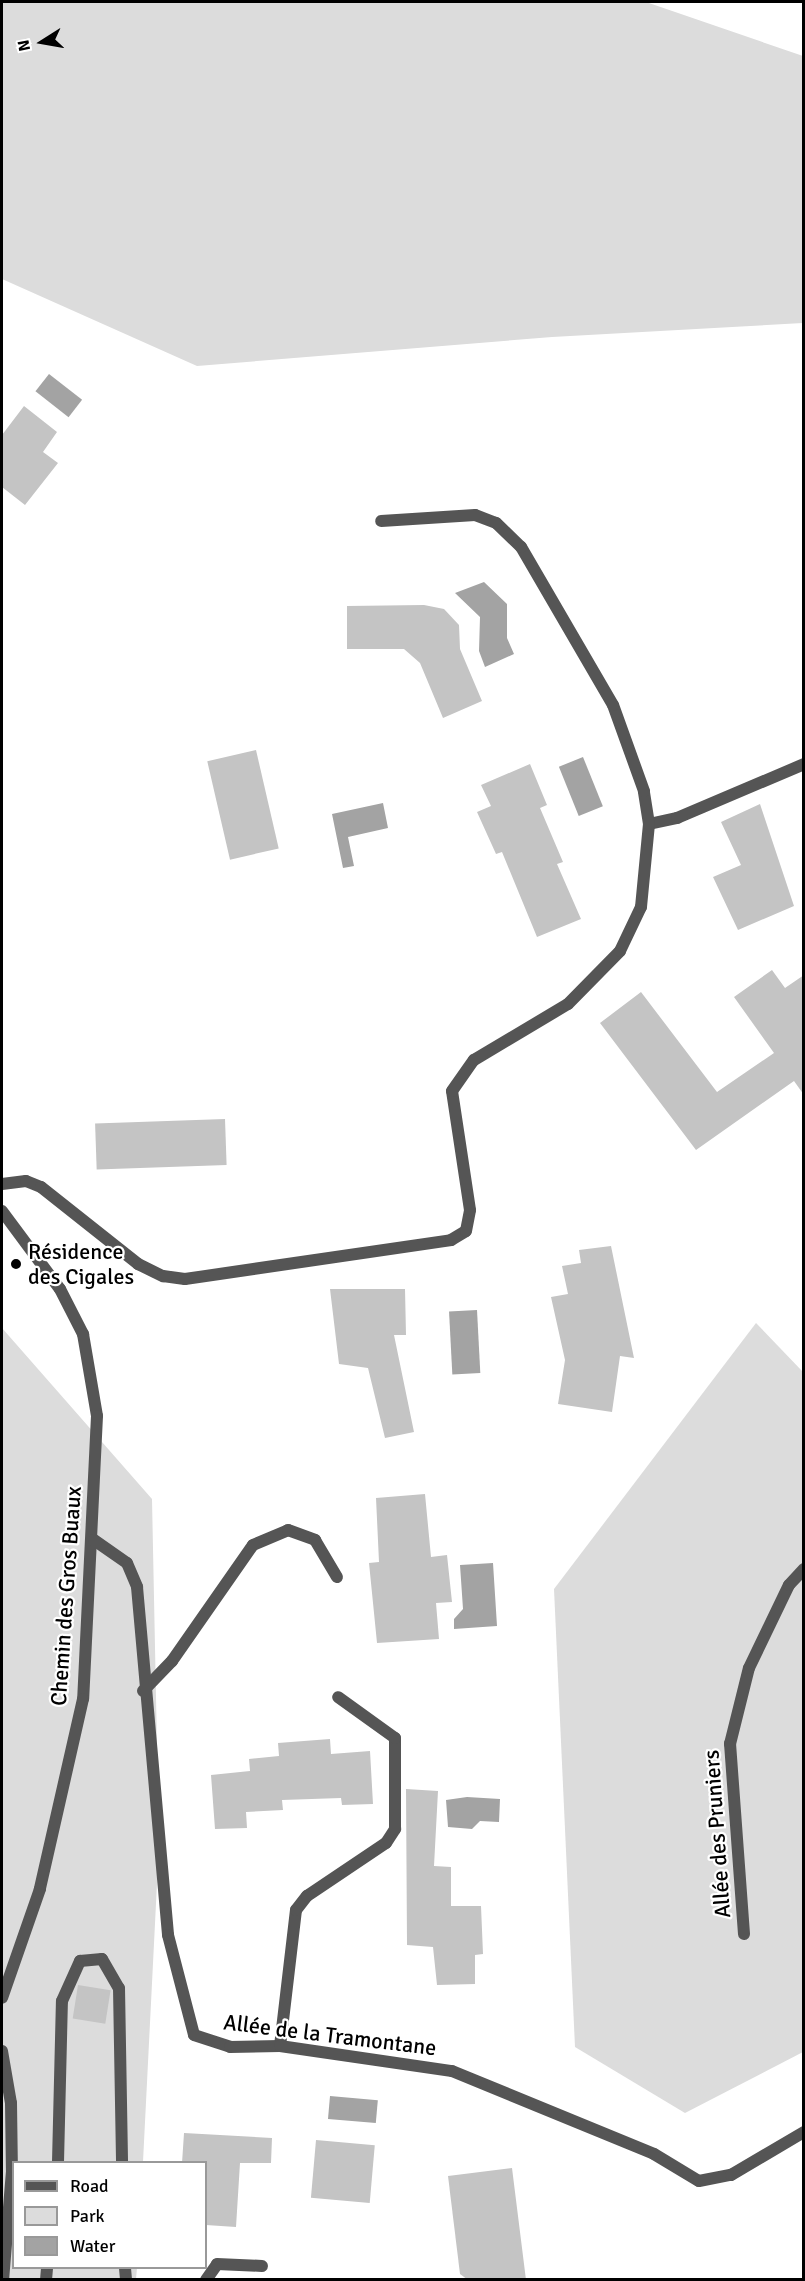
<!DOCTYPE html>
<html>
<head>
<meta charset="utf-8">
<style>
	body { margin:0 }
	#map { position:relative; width:805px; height:2281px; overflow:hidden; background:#fff; font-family:Signika,sans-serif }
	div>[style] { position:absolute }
	.green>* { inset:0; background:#dcdcdc }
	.water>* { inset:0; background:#a3a3a3; transform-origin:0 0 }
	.building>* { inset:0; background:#c4c4c4; transform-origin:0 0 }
	.lane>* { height:12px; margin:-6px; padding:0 6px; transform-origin:6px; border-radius:6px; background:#555 }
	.street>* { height:12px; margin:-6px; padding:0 6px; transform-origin:6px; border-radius:6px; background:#555 }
	.dots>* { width:16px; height:16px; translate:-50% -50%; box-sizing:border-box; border:3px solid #fff; border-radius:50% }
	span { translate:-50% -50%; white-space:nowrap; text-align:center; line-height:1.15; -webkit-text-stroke:4.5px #fff; paint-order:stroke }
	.poi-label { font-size:22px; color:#000 }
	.left { translate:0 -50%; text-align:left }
	.street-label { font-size:22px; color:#000 }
	.frame { position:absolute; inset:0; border:3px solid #000; pointer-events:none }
	.legend { position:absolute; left:12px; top:2161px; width:195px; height:108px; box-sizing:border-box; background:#fff; border:2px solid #999; margin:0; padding:8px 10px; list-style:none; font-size:18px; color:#000 }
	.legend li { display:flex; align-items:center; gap:12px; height:30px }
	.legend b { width:30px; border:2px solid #999 }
	.north { position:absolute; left:12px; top:12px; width:60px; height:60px; -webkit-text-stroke:4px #fff; paint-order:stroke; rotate:259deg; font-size:16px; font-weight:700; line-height:24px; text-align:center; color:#000 }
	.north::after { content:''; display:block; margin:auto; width:21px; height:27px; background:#000; clip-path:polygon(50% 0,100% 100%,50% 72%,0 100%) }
</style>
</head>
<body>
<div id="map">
	<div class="green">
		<i style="clip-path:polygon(2px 2px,646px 2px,803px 56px,803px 323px,552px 337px,197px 366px,2px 279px)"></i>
		<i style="clip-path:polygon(756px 1323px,803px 1372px,803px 2052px,685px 2113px,575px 2047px,554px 1589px)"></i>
		<i style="clip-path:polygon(2px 1328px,152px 1499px,159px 1844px,143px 2162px,14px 2162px,14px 2268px,137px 2268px,136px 2279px,2px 2279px)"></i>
	</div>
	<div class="water">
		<i style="left:49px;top:374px;width:42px;height:22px;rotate:38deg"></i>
		<i style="clip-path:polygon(484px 582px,507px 604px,507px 638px,514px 654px,485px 667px,479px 651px,480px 617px,455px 593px)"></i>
		<i style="left:583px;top:757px;width:53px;height:26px;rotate:68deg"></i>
		<i style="clip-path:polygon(383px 803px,388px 828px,348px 837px,354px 866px,343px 868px,332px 814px)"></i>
		<i style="left:477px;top:1310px;width:63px;height:28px;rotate:87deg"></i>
		<i style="clip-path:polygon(493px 1563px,497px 1626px,454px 1629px,454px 1619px,463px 1609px,460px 1565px)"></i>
		<i style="clip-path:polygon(467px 1797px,500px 1799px,499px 1822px,480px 1821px,472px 1829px,448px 1827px,446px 1800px)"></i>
		<i style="left:330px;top:2096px;width:48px;height:23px;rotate:5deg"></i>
	</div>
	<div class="building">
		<i style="clip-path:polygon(24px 406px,57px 432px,43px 452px,58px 463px,25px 505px,2px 487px,2px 435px)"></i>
		<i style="clip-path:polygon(424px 605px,444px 609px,459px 625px,460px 649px,482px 701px,443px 718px,420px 663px,404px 649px,347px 649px,347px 606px)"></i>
		<i style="left:256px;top:750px;width:101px;height:50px;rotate:77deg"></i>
		<i style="clip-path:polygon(530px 764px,547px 805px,540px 808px,563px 862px,557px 864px,581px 919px,537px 937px,502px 852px,496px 854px,477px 812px,491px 806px,481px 785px)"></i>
		<i style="clip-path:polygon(760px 804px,794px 906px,738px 930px,713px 877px,741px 865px,721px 822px)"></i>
		<i style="clip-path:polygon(772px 970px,785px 988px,804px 975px,804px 1095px,794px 1081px,696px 1150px,600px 1023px,641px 992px,717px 1092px,774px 1053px,734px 997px)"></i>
		<i style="left:225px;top:1119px;width:46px;height:130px;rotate:88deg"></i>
		<i style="clip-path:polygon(611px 1246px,634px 1358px,620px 1356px,612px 1412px,558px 1404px,565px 1360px,551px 1297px,568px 1294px,562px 1266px,581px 1263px,579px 1250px)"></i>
		<i style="clip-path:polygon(330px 1289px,405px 1289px,406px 1335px,394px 1335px,414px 1432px,385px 1438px,368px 1368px,339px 1364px)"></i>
		<i style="clip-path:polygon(425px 1494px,431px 1557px,447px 1555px,452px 1602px,436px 1603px,439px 1639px,377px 1643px,369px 1563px,379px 1562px,376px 1498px)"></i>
		<i style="clip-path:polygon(330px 1739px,331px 1754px,370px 1751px,373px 1804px,342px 1805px,341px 1798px,282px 1800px,283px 1810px,246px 1812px,247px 1828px,215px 1829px,211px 1775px,250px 1771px,249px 1759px,279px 1756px,278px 1743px)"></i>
		<i style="clip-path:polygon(406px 1789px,438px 1791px,434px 1866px,451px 1867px,451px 1906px,481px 1906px,483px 1954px,475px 1955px,475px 1984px,437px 1985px,433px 1947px,407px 1945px)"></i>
		<i style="left:78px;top:1985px;width:33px;height:34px;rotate:9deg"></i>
		<i style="clip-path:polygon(184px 2133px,272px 2138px,271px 2163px,240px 2163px,236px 2227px,206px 2225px,206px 2163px,182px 2163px)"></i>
		<i style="left:316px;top:2140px;width:59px;height:58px;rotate:5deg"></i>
		<i style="clip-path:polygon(512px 2168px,526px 2280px,468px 2280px,460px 2274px,448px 2176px)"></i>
	</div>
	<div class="lane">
		<i style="left:649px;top:824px;width:29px;rotate:-12deg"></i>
		<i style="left:677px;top:818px;width:138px;rotate:-23deg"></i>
		<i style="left:2px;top:1184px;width:24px;rotate:-7deg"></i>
		<i style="left:26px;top:1181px;width:16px;rotate:22deg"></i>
		<i style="left:41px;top:1187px;width:124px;rotate:38.4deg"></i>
		<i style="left:138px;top:1264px;width:28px;rotate:26deg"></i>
		<i style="left:163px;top:1276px;width:22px;rotate:8deg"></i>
		<i style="left:185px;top:1279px;width:269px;rotate:-8.3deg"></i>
		<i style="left:451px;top:1240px;width:17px;rotate:-31deg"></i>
		<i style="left:466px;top:1231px;width:21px;rotate:-79deg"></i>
		<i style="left:470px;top:1210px;width:120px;rotate:-98.6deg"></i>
		<i style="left:452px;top:1091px;width:38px;rotate:-55deg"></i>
		<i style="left:474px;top:1060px;width:109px;rotate:-30.8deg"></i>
		<i style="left:568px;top:1004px;width:74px;rotate:-45.5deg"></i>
		<i style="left:620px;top:951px;width:49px;rotate:-64.5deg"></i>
		<i style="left:641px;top:907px;width:83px;rotate:-84.5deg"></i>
		<i style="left:649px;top:824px;width:33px;rotate:-99deg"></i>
		<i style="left:644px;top:791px;width:91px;rotate:-109.8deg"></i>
		<i style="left:613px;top:705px;width:183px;rotate:-120.2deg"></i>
		<i style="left:521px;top:547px;width:35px;rotate:-136deg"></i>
		<i style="left:496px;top:523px;width:22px;rotate:-159deg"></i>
		<i style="left:475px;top:515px;width:94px;rotate:176.3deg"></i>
		<i style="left:143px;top:1691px;width:42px;rotate:-46deg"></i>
		<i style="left:172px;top:1661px;width:141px;rotate:-55.1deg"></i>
		<i style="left:253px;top:1545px;width:38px;rotate:-23deg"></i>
		<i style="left:288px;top:1530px;width:29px;rotate:20deg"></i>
		<i style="left:315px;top:1540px;width:43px;rotate:59.3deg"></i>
		<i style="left:280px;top:2046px;width:137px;rotate:-83.3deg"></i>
		<i style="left:296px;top:1910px;width:18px;rotate:-52deg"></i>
		<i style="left:307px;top:1896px;width:95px;rotate:-33.9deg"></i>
		<i style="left:386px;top:1843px;width:17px;rotate:-57deg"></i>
		<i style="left:395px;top:1829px;width:91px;rotate:-90deg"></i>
		<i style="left:395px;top:1738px;width:70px;rotate:-144.3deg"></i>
	</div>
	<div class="street">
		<i style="left:2px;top:1211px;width:97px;rotate:53.4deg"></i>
		<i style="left:60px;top:1289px;width:51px;rotate:62.9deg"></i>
		<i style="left:83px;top:1334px;width:83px;rotate:80.3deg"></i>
		<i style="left:97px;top:1416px;width:283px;rotate:92.8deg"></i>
		<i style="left:83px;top:1699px;width:195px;rotate:102.8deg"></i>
		<i style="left:40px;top:1889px;width:115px;rotate:109.2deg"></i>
		<i style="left:94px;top:1540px;width:40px;rotate:34.9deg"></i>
		<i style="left:127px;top:1563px;width:26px;rotate:67deg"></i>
		<i style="left:137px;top:1587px;width:349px;rotate:84.9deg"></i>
		<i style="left:168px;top:1935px;width:103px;rotate:75.4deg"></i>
		<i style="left:194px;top:2035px;width:38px;rotate:18deg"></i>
		<i style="left:230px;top:2047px;width:50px;rotate:-1.1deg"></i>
		<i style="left:280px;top:2046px;width:174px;rotate:8.3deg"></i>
		<i style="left:452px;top:2071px;width:218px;rotate:22.3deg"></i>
		<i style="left:654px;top:2154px;width:52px;rotate:31deg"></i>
		<i style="left:699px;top:2181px;width:33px;rotate:-11deg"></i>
		<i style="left:731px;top:2175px;width:85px;rotate:-30.5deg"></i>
		<i style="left:744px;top:1934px;width:191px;rotate:-94.2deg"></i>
		<i style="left:730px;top:1744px;width:78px;rotate:-76deg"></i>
		<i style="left:749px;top:1668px;width:92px;rotate:-64.3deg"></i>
		<i style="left:789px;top:1585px;width:22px;rotate:-47deg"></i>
		<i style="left:2px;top:2051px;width:53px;rotate:80.2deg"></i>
		<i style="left:11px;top:2103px;width:68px;rotate:89.2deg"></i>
		<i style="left:12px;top:2171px;width:109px;rotate:94.7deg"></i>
		<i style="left:58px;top:2162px;width:161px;rotate:-88.6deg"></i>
		<i style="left:62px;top:2001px;width:44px;rotate:-65.8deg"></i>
		<i style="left:80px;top:1961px;width:22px;rotate:-5deg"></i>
		<i style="left:102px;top:1959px;width:34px;rotate:60deg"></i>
		<i style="left:119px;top:1988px;width:174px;rotate:89deg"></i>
		<i style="left:125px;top:2268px;width:12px;rotate:85deg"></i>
		<i style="left:46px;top:2280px;width:12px;rotate:-85deg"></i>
		<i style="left:206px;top:2280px;width:19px;rotate:-55deg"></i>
		<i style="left:217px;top:2264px;width:45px;rotate:2.5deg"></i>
	</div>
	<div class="dots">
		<i style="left:16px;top:1264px;background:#000"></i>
	</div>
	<div class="poi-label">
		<span class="left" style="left:28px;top:1264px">Résidence<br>des Cigales</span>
	</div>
	<div class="street-label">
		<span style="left:66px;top:1596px;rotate:-86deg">Chemin des Gros Buaux</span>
		<span style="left:717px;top:1834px;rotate:-94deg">Allée des Pruniers</span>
		<span style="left:330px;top:2035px;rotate:7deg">Allée de la Tramontane</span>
	</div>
	<div class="frame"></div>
	<ul class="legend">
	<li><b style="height:8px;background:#555"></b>Road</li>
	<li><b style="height:16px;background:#dcdcdc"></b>Park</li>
	<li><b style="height:16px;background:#a3a3a3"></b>Water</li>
	</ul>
	<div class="north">N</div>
</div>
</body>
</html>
